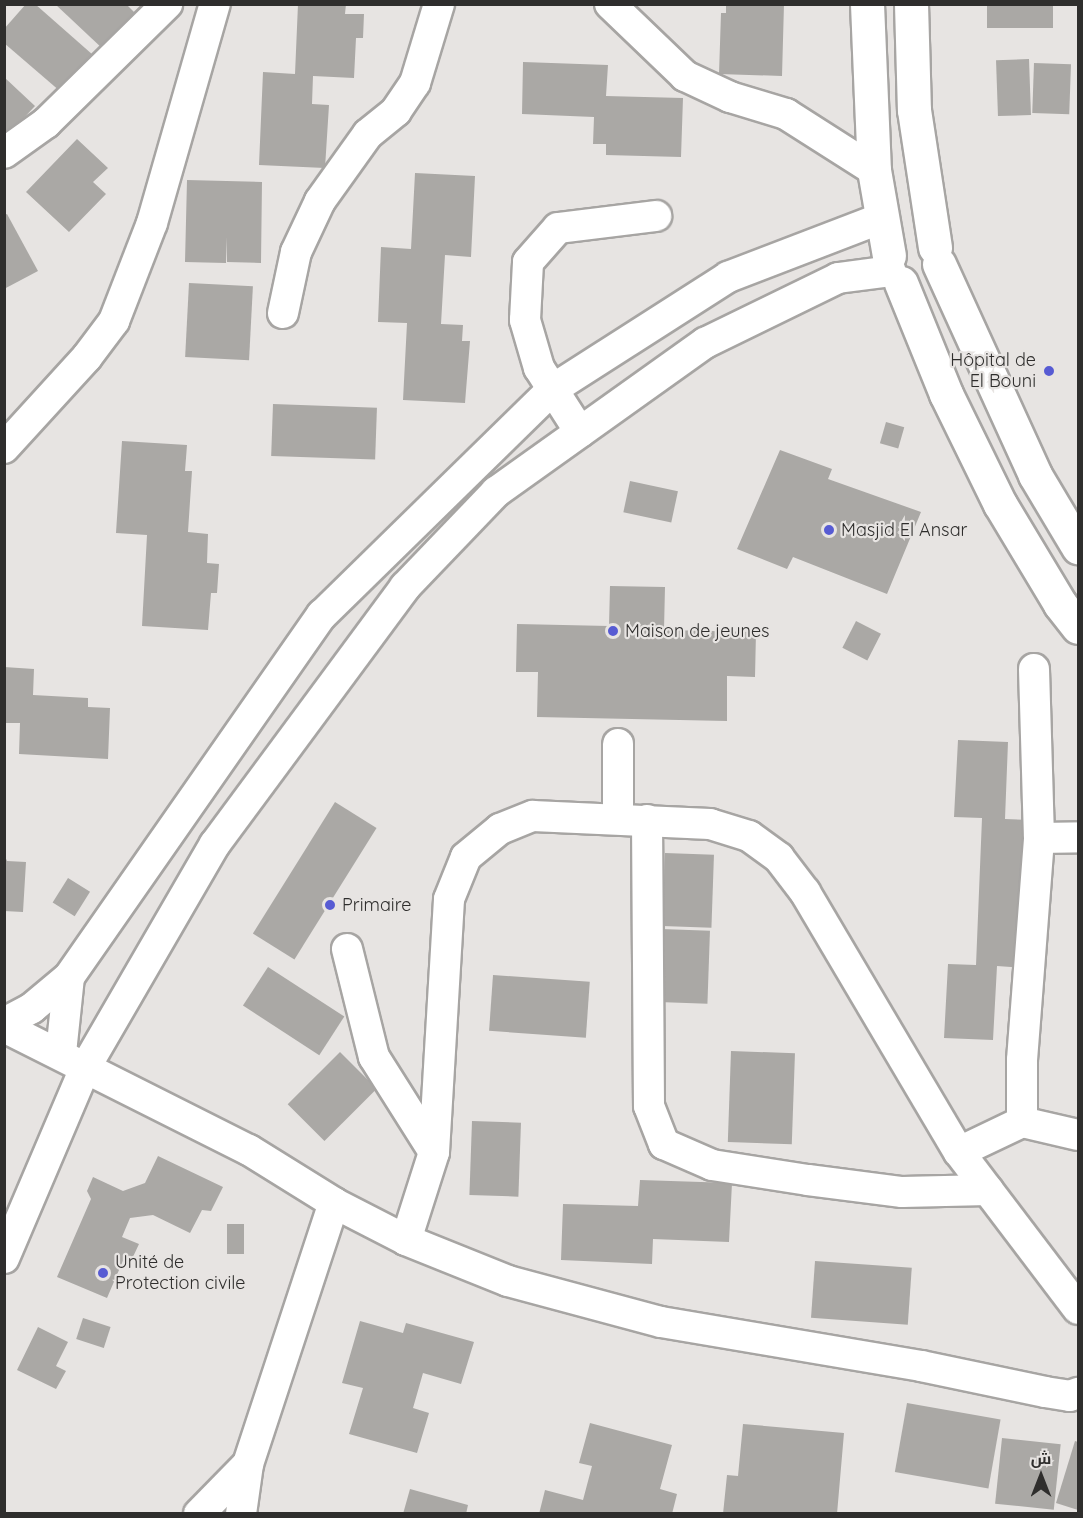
<!DOCTYPE html>
<html>
<head>
<meta charset="utf-8">
<style>
	body { margin:0 }
	#map { position:relative; width:1083px; height:1518px; overflow:hidden; background:#e7e4e2; font-family:Quicksand,Cairo,sans-serif }
	div>[style] { position:absolute }
	.building>* { inset:0; background:#aaa8a5; transform-origin:0 0 }
	.roads { filter:drop-shadow(2px 0 #a7a5a3) drop-shadow(-2px 0 #a7a5a3) drop-shadow(0 2px #a7a5a3) drop-shadow(0 -2px #a7a5a3) }
	.minor>* { height:30px; margin:-15px; padding:0 15px; transform-origin:15px; border-radius:15px; background:#fff }
	.major>* { height:33px; margin:-16.5px; padding:0 16.5px; transform-origin:16.5px; border-radius:16.5px; background:#fff }
	.dots>* { width:16px; height:16px; translate:-50% -50%; box-sizing:border-box; border:3px solid #e7e4e2; border-radius:50% }
	span { translate:-50% -50%; white-space:nowrap; text-align:center; line-height:1.15; -webkit-text-stroke:4.5px #e7e4e2; paint-order:stroke }
	.poi-label { font-size:18px; color:#2f2e2d }
	.right { translate:-100% -50%; text-align:right }
	.left { translate:0 -50%; text-align:left }
	.frame { position:absolute; inset:0; border:6px solid #2f2e2d; pointer-events:none }
	.north { position:absolute; left:1011px; top:1446px; width:60px; height:60px; -webkit-text-stroke:4px #e7e4e2; paint-order:stroke; rotate:0deg; font-size:16px; font-weight:700; line-height:24px; text-align:center; color:#2f2e2d }
	.north::after { content:''; display:block; margin:auto; width:21px; height:27px; background:#2f2e2d; clip-path:polygon(50% 0,100% 100%,50% 72%,0 100%) }
</style>
</head>
<body>
<div id="map">
	<div class="building">
		<i style="clip-path:polygon(26px 4px,35px 4px,93px 55px,61px 92px,4px 43px,4px 29px)"></i>
		<i style="clip-path:polygon(55px 4px,126px 4px,137px 15px,104px 50px)"></i>
		<i style="clip-path:polygon(298px 4px,346px 4px,345px 14px,364px 14px,363px 38px,356px 38px,354px 78px,313px 76px,312px 104px,329px 105px,325px 168px,259px 165px,263px 72px,295px 74px)"></i>
		<i style="clip-path:polygon(726px 4px,784px 4px,782px 76px,719px 74px,721px 13px,726px 13px)"></i>
		<i style="left:987px;top:4px;width:66px;height:24px"></i>
		<i style="left:1029px;top:59px;width:56px;height:33px;rotate:88deg"></i>
		<i style="clip-path:polygon(523px 62px,608px 65px,606px 96px,683px 98px,681px 157px,606px 155px,606px 144px,593px 144px,594px 117px,522px 114px)"></i>
		<i style="left:1034px;top:63px;width:37px;height:50px;rotate:2deg"></i>
		<i style="clip-path:polygon(4px 77px,35px 106px,4px 139px)"></i>
		<i style="clip-path:polygon(77px 139px,108px 168px,93px 182px,106px 194px,69px 232px,26px 192px)"></i>
		<i style="clip-path:polygon(415px 173px,475px 176px,471px 257px,445px 255px,441px 324px,463px 325px,462px 341px,470px 341px,465px 403px,403px 400px,407px 323px,378px 322px,381px 247px,411px 249px)"></i>
		<i style="clip-path:polygon(187px 180px,262px 182px,261px 263px,227px 262px,226px 237px,226px 263px,185px 262px)"></i>
		<i style="clip-path:polygon(7px 214px,38px 271px,4px 289px,4px 215px)"></i>
		<i style="left:189px;top:283px;width:64px;height:74px;rotate:3deg"></i>
		<i style="left:273px;top:404px;width:104px;height:52px;rotate:2deg"></i>
		<i style="left:886px;top:422px;width:19px;height:22px;rotate:16deg"></i>
		<i style="clip-path:polygon(122px 441px,187px 445px,185px 471px,192px 471px,188px 532px,208px 534px,207px 563px,219px 564px,217px 593px,211px 593px,208px 630px,142px 626px,147px 535px,116px 533px)"></i>
		<i style="clip-path:polygon(780px 450px,832px 469px,828px 479px,921px 512px,887px 594px,793px 557px,787px 569px,737px 549px)"></i>
		<i style="left:630px;top:481px;width:49px;height:32px;rotate:12deg"></i>
		<i style="clip-path:polygon(610px 586px,665px 587px,664px 630px,756px 632px,755px 677px,727px 676px,727px 721px,537px 717px,538px 672px,516px 672px,517px 624px,609px 626px)"></i>
		<i style="left:856px;top:621px;width:28px;height:30px;rotate:27deg"></i>
		<i style="clip-path:polygon(4px 667px,34px 669px,33px 695px,88px 698px,88px 707px,110px 708px,108px 759px,19px 754px,20px 723px,4px 723px)"></i>
		<i style="clip-path:polygon(958px 740px,1008px 742px,1005px 819px,1032px 820px,1026px 968px,997px 966px,993px 1040px,944px 1038px,948px 964px,976px 965px,982px 818px,954px 817px)"></i>
		<i style="left:335px;top:802px;width:49px;height:155px;rotate:32deg"></i>
		<i style="left:665px;top:853px;width:49px;height:73px;rotate:2deg"></i>
		<i style="clip-path:polygon(4px 854px,7px 861px,26px 862px,23px 912px,4px 911px)"></i>
		<i style="left:68px;top:878px;width:26px;height:29px;rotate:32deg"></i>
		<i style="left:661px;top:929px;width:49px;height:73px;rotate:2deg"></i>
		<i style="left:268px;top:967px;width:91px;height:46px;rotate:33deg"></i>
		<i style="left:493px;top:975px;width:97px;height:56px;rotate:4deg"></i>
		<i style="left:731px;top:1051px;width:64px;height:91px;rotate:2deg"></i>
		<i style="left:340px;top:1052px;width:52px;height:74px;rotate:45deg"></i>
		<i style="left:472px;top:1121px;width:49px;height:74px;rotate:2deg"></i>
		<i style="clip-path:polygon(158px 1156px,223px 1187px,211px 1211px,202px 1210px,190px 1233px,153px 1215px,130px 1218px,122px 1237px,139px 1244px,132px 1259px,125px 1256px,107px 1298px,57px 1277px,91px 1199px,87px 1191px,93px 1177px,123px 1191px,145px 1183px)"></i>
		<i style="clip-path:polygon(640px 1180px,732px 1183px,729px 1242px,653px 1239px,652px 1264px,561px 1260px,563px 1204px,638px 1206px)"></i>
		<i style="left:227px;top:1224px;width:17px;height:30px"></i>
		<i style="left:815px;top:1261px;width:97px;height:57px;rotate:4deg"></i>
		<i style="left:83px;top:1318px;width:29px;height:22px;rotate:18deg"></i>
		<i style="clip-path:polygon(360px 1321px,403px 1333px,406px 1323px,474px 1342px,461px 1384px,423px 1373px,413px 1408px,429px 1413px,417px 1453px,349px 1434px,363px 1388px,342px 1383px)"></i>
		<i style="clip-path:polygon(38px 1327px,68px 1342px,56px 1366px,66px 1371px,56px 1389px,17px 1370px)"></i>
		<i style="left:907px;top:1403px;width:95px;height:70px;rotate:10deg"></i>
		<i style="clip-path:polygon(590px 1423px,672px 1445px,660px 1489px,677px 1494px,672px 1514px,539px 1514px,545px 1490px,583px 1500px,592px 1466px,579px 1463px)"></i>
		<i style="clip-path:polygon(743px 1424px,844px 1433px,837px 1514px,723px 1514px,727px 1475px,738px 1476px)"></i>
		<i style="left:1002px;top:1438px;width:59px;height:66px;rotate:6deg"></i>
		<i style="clip-path:polygon(1075px 1441px,1078px 1442px,1078px 1510px,1056px 1503px)"></i>
		<i style="clip-path:polygon(410px 1489px,468px 1505px,466px 1514px,403px 1514px)"></i>
	</div>
	<div class="roads">
		<div class="minor">
			<i style="left:610px;top:4px;width:104px;rotate:43.8deg"></i>
			<i style="left:685px;top:76px;width:50px;rotate:25deg"></i>
			<i style="left:730px;top:97px;width:59px;rotate:16.9deg"></i>
			<i style="left:786px;top:114px;width:104px;rotate:32.5deg"></i>
			<i style="left:4px;top:153px;width:52px;rotate:-35.5deg"></i>
			<i style="left:46px;top:123px;width:170px;rotate:-44.5deg"></i>
			<i style="left:283px;top:313px;width:62px;rotate:-78deg"></i>
			<i style="left:296px;top:252px;width:56px;rotate:-64.8deg"></i>
			<i style="left:320px;top:201px;width:82px;rotate:-54.4deg"></i>
			<i style="left:368px;top:134px;width:36px;rotate:-39deg"></i>
			<i style="left:396px;top:111px;width:34px;rotate:-56deg"></i>
			<i style="left:415px;top:83px;width:83px;rotate:-73.1deg"></i>
			<i style="left:580px;top:432px;width:76px;rotate:-122.6deg"></i>
			<i style="left:539px;top:368px;width:50px;rotate:-106.3deg"></i>
			<i style="left:525px;top:320px;width:58px;rotate:-87deg"></i>
			<i style="left:528px;top:262px;width:45px;rotate:-48.6deg"></i>
			<i style="left:558px;top:228px;width:99px;rotate:-7deg"></i>
			<i style="left:4px;top:448px;width:123px;rotate:-47.6deg"></i>
			<i style="left:87px;top:357px;width:45px;rotate:-53.1deg"></i>
			<i style="left:114px;top:321px;width:105px;rotate:-68.8deg"></i>
			<i style="left:152px;top:223px;width:228px;rotate:-74deg"></i>
			<i style="left:618px;top:744px;width:75px;rotate:90deg"></i>
			<i style="left:647px;top:820px;width:286px;rotate:89.6deg"></i>
			<i style="left:649px;top:1106px;width:41px;rotate:68.5deg"></i>
			<i style="left:664px;top:1144px;width:52px;rotate:23.6deg"></i>
			<i style="left:712px;top:1165px;width:97px;rotate:8.9deg"></i>
			<i style="left:808px;top:1180px;width:95px;rotate:7.3deg"></i>
			<i style="left:902px;top:1192px;width:86px;rotate:-1.3deg"></i>
			<i style="left:1039px;top:838px;width:39px;rotate:-1deg"></i>
			<i style="left:347px;top:949px;width:111px;rotate:76deg"></i>
			<i style="left:374px;top:1057px;width:112px;rotate:57.7deg"></i>
			<i style="left:4px;top:1023px;width:32px;rotate:-28deg"></i>
			<i style="left:32px;top:1008px;width:48px;rotate:-40deg"></i>
			<i style="left:4px;top:1027px;width:274px;rotate:26.7deg"></i>
			<i style="left:249px;top:1150px;width:100px;rotate:31.9deg"></i>
			<i style="left:334px;top:1203px;width:81px;rotate:27.2deg"></i>
			<i style="left:406px;top:1240px;width:110px;rotate:21.9deg"></i>
			<i style="left:508px;top:1281px;width:158px;rotate:15deg"></i>
			<i style="left:661px;top:1322px;width:264px;rotate:9.6deg"></i>
			<i style="left:921px;top:1366px;width:127px;rotate:11.8deg"></i>
			<i style="left:1045px;top:1392px;width:25px;rotate:9deg"></i>
			<i style="left:1070px;top:1396px;width:9px;rotate:-21deg"></i>
			<i style="left:61px;top:1053px;width:76px;rotate:-84deg"></i>
			<i style="left:69px;top:977px;width:442px;rotate:-55.1deg"></i>
			<i style="left:322px;top:615px;width:323px;rotate:-44.4deg"></i>
			<i style="left:553px;top:389px;width:208px;rotate:-32.6deg"></i>
			<i style="left:728px;top:277px;width:165px;rotate:-21deg"></i>
			<i style="left:1022px;top:1122px;width:57px;rotate:13.1deg"></i>
			<i style="left:959px;top:1152px;width:70px;rotate:-25.5deg"></i>
			<i style="left:1022px;top:1122px;width:62px;rotate:-90deg"></i>
			<i style="left:1022px;top:1060px;width:223px;rotate:-85.6deg"></i>
			<i style="left:1039px;top:838px;width:169px;rotate:-91.7deg"></i>
			<i style="left:406px;top:1240px;width:92px;rotate:-72.3deg"></i>
			<i style="left:434px;top:1152px;width:253px;rotate:-86.6deg"></i>
			<i style="left:449px;top:899px;width:45px;rotate:-68deg"></i>
			<i style="left:466px;top:857px;width:44px;rotate:-39.5deg"></i>
			<i style="left:500px;top:829px;width:35px;rotate:-22deg"></i>
			<i style="left:533px;top:816px;width:177px;rotate:2.6deg"></i>
			<i style="left:710px;top:824px;width:41px;rotate:17.1deg"></i>
			<i style="left:749px;top:836px;width:37px;rotate:36deg"></i>
			<i style="left:779px;top:858px;width:43px;rotate:52.6deg"></i>
			<i style="left:805px;top:892px;width:302px;rotate:59.4deg"></i>
			<i style="left:959px;top:1152px;width:197px;rotate:52.8deg"></i>
			<i style="left:4px;top:1258px;width:207px;rotate:-66.9deg"></i>
			<i style="left:85px;top:1068px;width:259px;rotate:-59.9deg"></i>
			<i style="left:215px;top:844px;width:320px;rotate:-53.5deg"></i>
			<i style="left:405px;top:587px;width:132px;rotate:-46.2deg"></i>
			<i style="left:496px;top:492px;width:257px;rotate:-35.5deg"></i>
			<i style="left:705px;top:343px;width:148px;rotate:-26deg"></i>
			<i style="left:838px;top:278px;width:53px;rotate:-7.5deg"></i>
			<i style="left:199px;top:1514px;width:70px;rotate:-45.6deg"></i>
			<i style="left:248px;top:1464px;width:275px;rotate:-71.8deg"></i>
			<i style="left:241px;top:1514px;width:50px;rotate:-82deg"></i>
		</div>
		<div class="major">
			<i style="left:867px;top:4px;width:166px;rotate:87.6deg"></i>
			<i style="left:874px;top:170px;width:87px;rotate:80.1deg"></i>
			<i style="left:911px;top:4px;width:106px;rotate:88.4deg"></i>
			<i style="left:914px;top:110px;width:139px;rotate:81.3deg"></i>
			<i style="left:939px;top:264px;width:232px;rotate:65.5deg"></i>
			<i style="left:1035px;top:475px;width:84px;rotate:59.2deg"></i>
			<i style="left:901px;top:283px;width:120px;rotate:67.9deg"></i>
			<i style="left:946px;top:394px;width:123px;rotate:63.9deg"></i>
			<i style="left:1000px;top:504px;width:117px;rotate:59deg"></i>
			<i style="left:1060px;top:604px;width:29px;rotate:52deg"></i>
		</div>
	</div>
	<div class="dots">
		<i style="left:1049px;top:371px;background:#575bd3"></i>
		<i style="left:829px;top:530px;background:#575bd3"></i>
		<i style="left:613px;top:631px;background:#575bd3"></i>
		<i style="left:330px;top:905px;background:#575bd3"></i>
		<i style="left:103px;top:1273px;background:#575bd3"></i>
	</div>
	<div class="poi-label">
		<span class="right" style="left:1036px;top:371px">Hôpital de<br>El Bouni</span>
		<span class="left" style="left:841px;top:530px">Masjid El Ansar</span>
		<span class="left" style="left:625px;top:631px">Maison de jeunes</span>
		<span class="left" style="left:342px;top:905px">Primaire</span>
		<span class="left" style="left:115px;top:1273px">Unité de<br>Protection civile</span>
	</div>
	<div class="frame"></div>
	<div class="north">ش</div>
</div>
</body>
</html>
